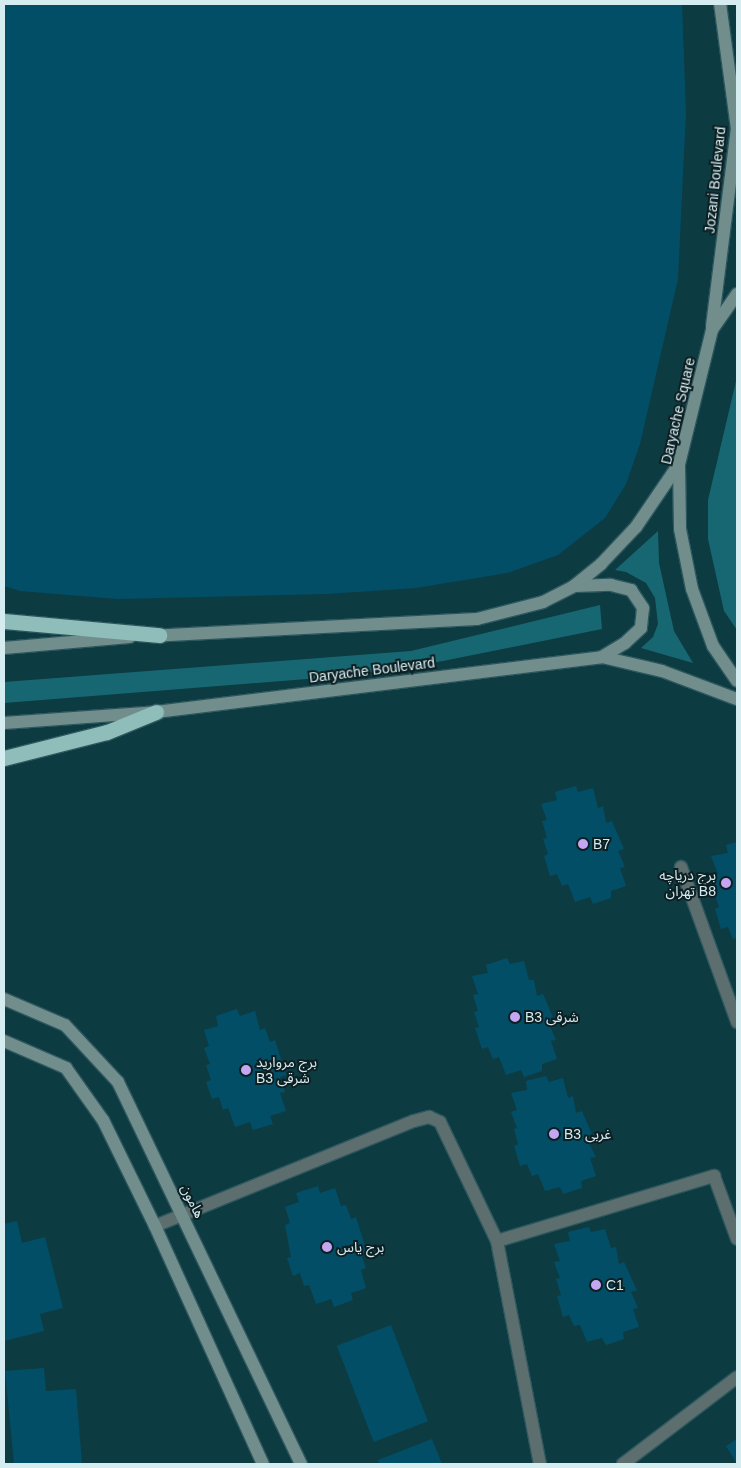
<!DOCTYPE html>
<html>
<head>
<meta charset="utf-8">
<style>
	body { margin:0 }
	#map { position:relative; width:741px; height:1468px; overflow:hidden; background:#0d3b42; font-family:Arial,"Noto Sans Arabic",sans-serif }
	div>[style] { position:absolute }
	.green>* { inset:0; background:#176772 }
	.building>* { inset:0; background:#034e67; transform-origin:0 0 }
	.roads { filter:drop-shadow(1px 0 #2d575e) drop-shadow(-1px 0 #2d575e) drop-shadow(0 1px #2d575e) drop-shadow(0 -1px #2d575e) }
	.street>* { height:12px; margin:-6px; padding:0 6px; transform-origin:6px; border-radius:6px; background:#5c6e6d }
	.secondary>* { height:12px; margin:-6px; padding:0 6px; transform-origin:6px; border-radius:6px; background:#718e8c }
	.highway>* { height:15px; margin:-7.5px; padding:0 7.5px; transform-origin:7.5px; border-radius:7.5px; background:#8fbdba }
	.dots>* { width:14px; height:14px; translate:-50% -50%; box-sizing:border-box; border:2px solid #0d1f22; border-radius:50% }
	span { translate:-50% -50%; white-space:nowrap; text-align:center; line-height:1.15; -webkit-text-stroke:4px #0d1f22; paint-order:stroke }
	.street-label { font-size:14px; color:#d5ecf0 }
	.poi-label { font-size:14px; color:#d5ecf0 }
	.left { translate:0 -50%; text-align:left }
	.right { translate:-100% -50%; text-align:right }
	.frame { position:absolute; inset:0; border:5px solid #d5ecf0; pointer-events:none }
</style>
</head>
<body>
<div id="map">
	<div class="green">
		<i style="clip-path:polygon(737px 377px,737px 630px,724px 611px,708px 539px,708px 500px)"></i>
		<i style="clip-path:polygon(658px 531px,659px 563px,674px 631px,693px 663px,641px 648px,653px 637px,658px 624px,655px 598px,646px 583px,626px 572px,615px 570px)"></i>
		<i style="clip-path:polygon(600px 605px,602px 629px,443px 661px,344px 676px,4px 703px,4px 682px,411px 651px)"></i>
	</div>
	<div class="building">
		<i style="clip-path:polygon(4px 4px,682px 4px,686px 113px,678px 279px,640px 444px,626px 484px,605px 518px,558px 555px,507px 573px,416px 588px,326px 594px,118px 599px,20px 591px,4px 586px)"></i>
		<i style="clip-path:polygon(576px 786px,578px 792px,593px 788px,598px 808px,603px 806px,606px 823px,612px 821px,624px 849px,618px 851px,625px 867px,620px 868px,626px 886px,611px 891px,611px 898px,593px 904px,590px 897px,575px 902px,568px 884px,562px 886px,557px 874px,550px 876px,544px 856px,548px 854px,543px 839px,547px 838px,542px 821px,547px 820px,541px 804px,557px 800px,555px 792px)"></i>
		<i style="clip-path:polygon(737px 842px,737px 938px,733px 939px,728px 927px,721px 929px,715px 909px,719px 907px,714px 892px,718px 891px,712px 875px,718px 874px,711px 856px,728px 853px,726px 845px)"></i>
		<i style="clip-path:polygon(507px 958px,510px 964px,524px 961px,529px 980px,534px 980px,537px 996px,543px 994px,555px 1022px,549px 1024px,556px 1040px,551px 1041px,557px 1059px,542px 1064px,542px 1071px,524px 1077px,521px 1070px,506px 1075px,499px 1057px,493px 1059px,488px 1047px,482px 1049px,475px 1028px,479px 1027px,474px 1012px,478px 1011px,473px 995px,478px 994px,472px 976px,488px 973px,486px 965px)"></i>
		<i style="clip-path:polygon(237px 1009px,240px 1016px,255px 1011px,260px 1030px,265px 1028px,270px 1042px,275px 1040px,286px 1075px,280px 1077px,285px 1092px,280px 1093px,286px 1111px,270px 1116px,273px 1124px,253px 1130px,250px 1122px,235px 1127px,228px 1108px,223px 1110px,219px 1097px,212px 1099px,206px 1082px,211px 1080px,206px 1065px,210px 1064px,204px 1048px,209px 1046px,204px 1030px,218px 1026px,216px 1016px)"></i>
		<i style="clip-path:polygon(546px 1076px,549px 1082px,563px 1078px,568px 1098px,573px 1096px,576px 1113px,582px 1111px,594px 1139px,588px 1141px,596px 1157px,590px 1158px,596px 1176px,581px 1181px,582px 1188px,563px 1194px,560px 1187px,545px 1191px,538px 1174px,532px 1176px,527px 1164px,520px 1166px,514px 1146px,518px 1144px,514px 1129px,517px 1128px,511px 1112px,517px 1110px,511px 1093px,527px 1090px,526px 1081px)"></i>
		<i style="clip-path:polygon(318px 1186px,320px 1193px,335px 1188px,341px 1206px,346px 1205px,351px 1219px,356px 1217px,367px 1252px,361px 1254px,366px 1268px,361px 1270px,366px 1288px,351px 1293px,353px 1300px,334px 1307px,331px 1299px,316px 1304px,309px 1285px,304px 1286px,300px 1273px,293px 1276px,287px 1258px,291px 1257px,285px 1225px,290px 1223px,285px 1207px,299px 1202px,296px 1193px)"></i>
		<i style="clip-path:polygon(17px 1221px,22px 1243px,45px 1237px,63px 1308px,40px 1314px,44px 1331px,4px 1341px,4px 1224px)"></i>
		<i style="clip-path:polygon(589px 1227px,591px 1232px,605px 1229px,611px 1248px,616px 1247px,619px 1264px,624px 1262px,637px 1290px,631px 1292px,638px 1308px,633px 1309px,639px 1327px,623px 1332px,624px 1339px,606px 1345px,602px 1338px,587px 1342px,580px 1325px,574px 1326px,569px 1315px,563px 1317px,557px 1296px,561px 1295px,556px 1279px,560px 1278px,554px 1262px,560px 1261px,554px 1244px,570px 1241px,568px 1232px)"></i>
		<i style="left:391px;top:1325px;width:103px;height:58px;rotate:69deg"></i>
		<i style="clip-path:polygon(44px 1368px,46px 1391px,76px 1389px,82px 1464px,14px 1464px,5px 1371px)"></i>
		<i style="clip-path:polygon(432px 1439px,442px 1464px,379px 1464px,378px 1460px)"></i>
		<i style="clip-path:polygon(737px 1439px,737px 1464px,726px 1446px)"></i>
	</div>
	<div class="roads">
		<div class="street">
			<i style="left:681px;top:867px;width:165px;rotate:70.1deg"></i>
			<i style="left:155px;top:1226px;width:279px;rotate:-22.1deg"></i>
			<i style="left:414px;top:1121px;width:16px;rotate:-15deg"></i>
			<i style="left:429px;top:1117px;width:12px;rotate:24deg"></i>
			<i style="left:440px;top:1122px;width:132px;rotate:64.4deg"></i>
			<i style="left:497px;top:1241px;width:227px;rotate:79.1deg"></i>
			<i style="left:497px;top:1241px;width:227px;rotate:-16.7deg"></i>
			<i style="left:714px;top:1176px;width:67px;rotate:69.9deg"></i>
			<i style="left:623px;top:1464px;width:143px;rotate:-37.3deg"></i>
		</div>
		<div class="secondary">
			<i style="left:737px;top:294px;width:44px;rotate:124.8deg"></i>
			<i style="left:712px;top:330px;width:138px;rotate:103.8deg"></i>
			<i style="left:679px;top:464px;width:65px;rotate:89.1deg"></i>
			<i style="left:680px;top:529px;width:61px;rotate:78.7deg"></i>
			<i style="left:692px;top:589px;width:61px;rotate:69.8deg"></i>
			<i style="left:713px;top:646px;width:42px;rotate:55.6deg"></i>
			<i style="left:712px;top:326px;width:199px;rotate:-82.8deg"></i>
			<i style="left:737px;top:129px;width:126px;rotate:-97.7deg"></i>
			<i style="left:574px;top:586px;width:37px;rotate:-2deg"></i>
			<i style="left:611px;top:585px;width:21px;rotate:14deg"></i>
			<i style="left:631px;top:590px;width:22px;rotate:56deg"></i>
			<i style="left:643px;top:608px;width:20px;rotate:96deg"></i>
			<i style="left:641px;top:628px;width:22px;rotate:137deg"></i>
			<i style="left:625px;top:643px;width:27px;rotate:149deg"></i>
			<i style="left:150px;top:636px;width:327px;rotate:-3deg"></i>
			<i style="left:477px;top:619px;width:68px;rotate:-14.4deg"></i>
			<i style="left:543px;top:602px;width:35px;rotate:-27deg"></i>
			<i style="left:574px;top:586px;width:35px;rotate:-39deg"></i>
			<i style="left:601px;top:564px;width:51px;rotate:-46.6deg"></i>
			<i style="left:636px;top:527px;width:76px;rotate:-55.7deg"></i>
			<i style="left:4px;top:648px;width:126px;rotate:-5deg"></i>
			<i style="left:4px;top:723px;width:152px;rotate:-4.1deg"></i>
			<i style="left:156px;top:712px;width:449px;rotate:-7deg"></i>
			<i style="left:602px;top:657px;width:62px;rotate:13.1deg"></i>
			<i style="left:662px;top:671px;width:80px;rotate:20.5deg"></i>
			<i style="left:4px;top:999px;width:66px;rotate:23.1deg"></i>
			<i style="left:65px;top:1025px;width:78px;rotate:47.1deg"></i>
			<i style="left:118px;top:1082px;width:424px;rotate:64.4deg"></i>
			<i style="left:4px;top:1041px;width:68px;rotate:23.5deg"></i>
			<i style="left:66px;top:1068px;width:64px;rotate:54.6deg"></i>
			<i style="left:103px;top:1120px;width:118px;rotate:63.9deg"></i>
			<i style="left:155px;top:1226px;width:261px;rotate:65.6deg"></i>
		</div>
		<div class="highway">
			<i style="left:4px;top:621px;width:156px;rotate:5.2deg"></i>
			<i style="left:4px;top:758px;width:106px;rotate:-14.2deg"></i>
			<i style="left:107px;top:732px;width:53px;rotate:-22.2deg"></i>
		</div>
	</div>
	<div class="dots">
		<i style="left:583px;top:844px;background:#c3a7f2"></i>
		<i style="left:726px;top:883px;background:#c3a7f2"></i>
		<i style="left:515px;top:1017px;background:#c3a7f2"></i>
		<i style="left:246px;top:1070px;background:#c3a7f2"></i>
		<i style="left:554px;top:1134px;background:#c3a7f2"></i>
		<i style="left:327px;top:1247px;background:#c3a7f2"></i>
		<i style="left:596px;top:1285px;background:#c3a7f2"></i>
	</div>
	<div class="street-label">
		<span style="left:715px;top:180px;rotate:-84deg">Jozani Boulevard</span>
		<span style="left:678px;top:411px;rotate:-77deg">Daryache Square</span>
		<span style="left:372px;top:670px;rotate:-7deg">Daryache Boulevard</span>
		<span style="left:193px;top:1201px;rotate:64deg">هامون</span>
	</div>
	<div class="poi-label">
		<span class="left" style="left:593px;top:844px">B7</span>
		<span class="right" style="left:716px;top:883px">برج دریاچه<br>تهران B8</span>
		<span class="left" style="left:525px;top:1017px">B3 شرقی</span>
		<span class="left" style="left:256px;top:1070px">برج مروارید<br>B3 شرقی</span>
		<span class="left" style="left:564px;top:1134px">B3 غربی</span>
		<span class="left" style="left:337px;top:1247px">برج یاس</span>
		<span class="left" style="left:606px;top:1285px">C1</span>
	</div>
	<div class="frame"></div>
</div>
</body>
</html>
